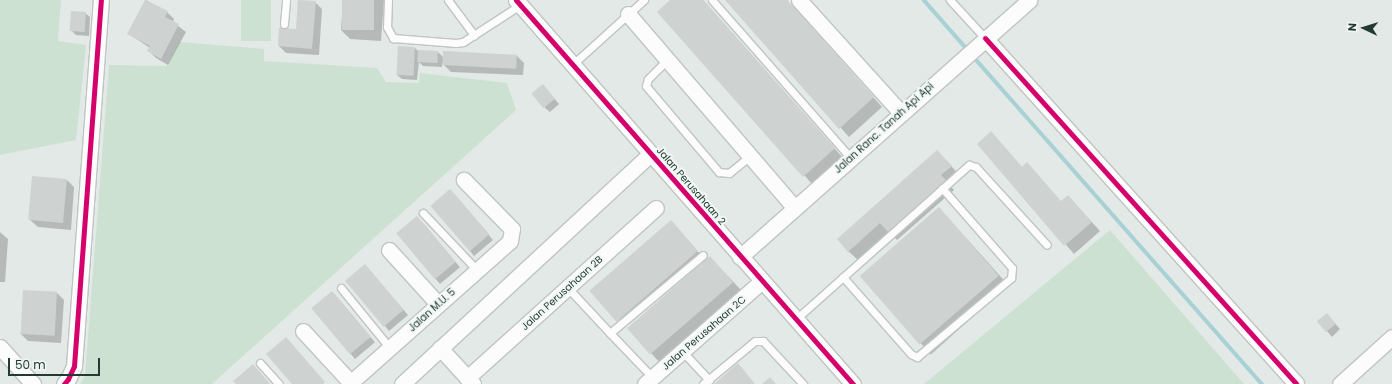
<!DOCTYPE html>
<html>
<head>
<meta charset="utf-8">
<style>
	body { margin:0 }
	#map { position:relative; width:1392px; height:384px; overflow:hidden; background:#e3e9e6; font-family:Poppins,sans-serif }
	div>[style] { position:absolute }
	.green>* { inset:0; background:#cde1d2; transform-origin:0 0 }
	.shadow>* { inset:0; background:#0003; transform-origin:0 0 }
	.stream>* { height:3.5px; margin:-1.75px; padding:0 1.75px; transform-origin:1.75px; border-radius:1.75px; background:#a7d1d4 }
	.building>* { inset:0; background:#ced2d0; transform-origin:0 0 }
	.roads { filter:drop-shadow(1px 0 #c0c5c3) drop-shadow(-1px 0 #c0c5c3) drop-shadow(0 1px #c0c5c3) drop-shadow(0 -1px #c0c5c3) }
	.lane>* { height:7px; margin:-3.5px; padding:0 3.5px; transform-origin:3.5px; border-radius:3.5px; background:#fbfcfb }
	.street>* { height:15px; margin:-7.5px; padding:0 7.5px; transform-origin:7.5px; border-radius:7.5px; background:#fbfcfb }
	.cycleway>* { height:5px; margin:-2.5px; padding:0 2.5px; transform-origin:2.5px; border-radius:2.5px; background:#d6006c }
	span { translate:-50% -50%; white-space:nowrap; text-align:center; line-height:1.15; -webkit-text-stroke:4px #f1f7f4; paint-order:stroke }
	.street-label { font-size:10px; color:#233a32 }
	.north { position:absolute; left:1344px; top:8px; width:40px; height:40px; -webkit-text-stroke:3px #f1f7f4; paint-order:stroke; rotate:274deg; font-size:11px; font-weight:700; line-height:16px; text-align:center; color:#233a32 }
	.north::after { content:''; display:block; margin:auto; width:14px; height:18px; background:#233a32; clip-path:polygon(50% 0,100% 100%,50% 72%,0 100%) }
	.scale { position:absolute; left:8px; top:358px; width:92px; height:18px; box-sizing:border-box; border:2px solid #233a32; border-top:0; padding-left:5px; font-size:12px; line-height:14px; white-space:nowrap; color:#233a32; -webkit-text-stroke:3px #f1f7f4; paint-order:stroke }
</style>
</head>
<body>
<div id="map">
	<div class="green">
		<i style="clip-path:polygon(0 0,61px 0,58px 41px,86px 45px,76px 140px,0 155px)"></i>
		<i style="left:241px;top:0;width:30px;height:41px"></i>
		<i style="clip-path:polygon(179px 42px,264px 49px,264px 61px,377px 68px,386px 82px,419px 83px,420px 73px,507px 83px,516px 110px,212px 384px,80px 384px,85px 376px,109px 65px,167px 66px)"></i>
		<i style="clip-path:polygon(1110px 230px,1244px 384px,924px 384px)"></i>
	</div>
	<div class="shadow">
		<i style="clip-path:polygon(146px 0,167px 12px,174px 19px,173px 22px,186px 32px,168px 65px,156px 58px,149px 51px,150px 48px,129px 34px)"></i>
		<i style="clip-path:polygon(343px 0,384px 0,381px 41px,350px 39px,341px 30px)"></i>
		<i style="clip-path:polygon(671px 0,703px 0,843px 158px,813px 185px,658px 12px)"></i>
		<i style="clip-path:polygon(726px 0,787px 0,882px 107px,849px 137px)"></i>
		<i style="clip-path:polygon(315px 2px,322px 9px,319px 55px,286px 53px,279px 46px,297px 30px)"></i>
		<i style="clip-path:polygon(85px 13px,90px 17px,89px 36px,76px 35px,71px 30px)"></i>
		<i style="clip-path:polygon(415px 48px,419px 52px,438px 52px,444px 58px,517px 56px,524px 63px,523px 75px,451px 72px,442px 63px,442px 67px,423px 66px,419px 62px,417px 80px,402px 79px,397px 75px)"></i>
		<i style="clip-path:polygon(547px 90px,559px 104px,550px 112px,545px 108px)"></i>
		<i style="clip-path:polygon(979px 144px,1022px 167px,1061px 202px,1068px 196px,1100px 231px,1074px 254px)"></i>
		<i style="clip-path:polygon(946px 160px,960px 176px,950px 185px,954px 190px,897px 240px,889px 232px,858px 260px,848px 251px)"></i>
		<i style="clip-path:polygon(67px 180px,74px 187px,71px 230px,38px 227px,30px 220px)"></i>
		<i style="clip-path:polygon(455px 195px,493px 240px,474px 256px,470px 251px)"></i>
		<i style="left:948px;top:218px;width:90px;height:104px;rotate:48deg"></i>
		<i style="left:422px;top:222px;width:59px;height:26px;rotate:50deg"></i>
		<i style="clip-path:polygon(675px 226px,702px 256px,623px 327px,618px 322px)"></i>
		<i style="clip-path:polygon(0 232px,8px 239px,5px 282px,0 282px)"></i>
		<i style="clip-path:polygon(719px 267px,742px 291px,661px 364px,630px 330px)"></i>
		<i style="clip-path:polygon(369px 270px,408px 315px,389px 331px,385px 326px)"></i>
		<i style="clip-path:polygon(57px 293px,64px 300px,61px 343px,28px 341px,20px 333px)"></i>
		<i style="left:337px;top:297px;width:59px;height:26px;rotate:50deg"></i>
		<i style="clip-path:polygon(1331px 319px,1340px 329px,1332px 337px,1319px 322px)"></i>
	</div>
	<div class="stream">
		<i style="left:924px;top:0;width:67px;rotate:48.7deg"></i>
		<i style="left:972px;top:55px;width:439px;rotate:48.6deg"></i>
	</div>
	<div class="building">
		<i style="clip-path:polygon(145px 0,168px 11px,165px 17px,179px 24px,161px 59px,147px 51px,150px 46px,127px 34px)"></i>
		<i style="clip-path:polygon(298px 0,316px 1px,312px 49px,278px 46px,279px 28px,296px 29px)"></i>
		<i style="left:342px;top:0;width:32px;height:30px"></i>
		<i style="clip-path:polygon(670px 0,703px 0,835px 148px,803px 177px,657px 12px)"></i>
		<i style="clip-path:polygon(725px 0,787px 0,874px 97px,839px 129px)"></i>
		<i style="left:71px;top:11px;width:15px;height:20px;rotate:4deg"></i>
		<i style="left:398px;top:46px;width:17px;height:29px;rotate:3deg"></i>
		<i style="left:418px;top:50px;width:20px;height:12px;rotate:3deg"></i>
		<i style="left:443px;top:51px;width:74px;height:14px;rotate:3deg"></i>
		<i style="left:543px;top:84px;width:19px;height:15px;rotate:51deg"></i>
		<i style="clip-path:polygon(991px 131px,1022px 167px,1027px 162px,1061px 201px,1068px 195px,1092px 222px,1064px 246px,977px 144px)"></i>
		<i style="clip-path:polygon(937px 150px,952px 166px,941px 175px,946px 180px,888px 232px,880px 223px,848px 252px,837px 239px)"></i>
		<i style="left:32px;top:176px;width:35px;height:44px;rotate:5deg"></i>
		<i style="left:450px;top:189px;width:60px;height:26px;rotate:49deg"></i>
		<i style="left:939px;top:207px;width:91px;height:105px;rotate:49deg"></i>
		<i style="left:417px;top:216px;width:60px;height:27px;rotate:50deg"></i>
		<i style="left:671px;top:220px;width:41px;height:108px;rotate:49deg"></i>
		<i style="left:710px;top:256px;width:35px;height:110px;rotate:49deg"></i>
		<i style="left:365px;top:264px;width:60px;height:26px;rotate:50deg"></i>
		<i style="left:23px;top:290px;width:34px;height:44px;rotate:3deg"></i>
		<i style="left:332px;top:291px;width:60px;height:27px;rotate:50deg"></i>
		<i style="left:1327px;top:313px;width:14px;height:13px;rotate:51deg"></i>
		<i style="clip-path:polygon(286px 337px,325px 382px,323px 384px,292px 384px,266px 354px)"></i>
		<i style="clip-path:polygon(738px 363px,755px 384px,714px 384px)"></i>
		<i style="clip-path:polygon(253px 364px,270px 384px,236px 384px,233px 381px)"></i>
		<i style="clip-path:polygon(770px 377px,776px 384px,762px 384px)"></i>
	</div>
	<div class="roads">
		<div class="lane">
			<i style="left:388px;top:0;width:27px;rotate:92deg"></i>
			<i style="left:387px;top:27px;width:13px;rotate:61deg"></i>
			<i style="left:393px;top:38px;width:63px;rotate:4.5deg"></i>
			<i style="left:456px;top:43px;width:7px;rotate:-8deg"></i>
			<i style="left:463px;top:42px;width:68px;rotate:-33deg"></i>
			<i style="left:448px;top:0;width:44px;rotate:53.4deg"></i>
			<i style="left:712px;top:0;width:210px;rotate:48.7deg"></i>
			<i style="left:950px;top:0;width:52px;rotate:47.4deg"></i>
			<i style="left:284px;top:24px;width:24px;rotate:-85deg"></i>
			<i style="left:667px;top:60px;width:27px;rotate:135deg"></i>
			<i style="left:648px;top:79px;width:7px;rotate:106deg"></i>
			<i style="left:646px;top:86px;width:113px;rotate:49.7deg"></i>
			<i style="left:719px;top:172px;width:10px;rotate:6deg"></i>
			<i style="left:729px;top:173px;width:27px;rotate:-39deg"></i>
			<i style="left:572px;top:65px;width:97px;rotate:-42.1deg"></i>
			<i style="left:423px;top:213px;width:77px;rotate:46.6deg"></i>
			<i style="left:843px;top:277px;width:103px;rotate:48.6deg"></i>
			<i style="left:911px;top:354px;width:7px;rotate:27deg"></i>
			<i style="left:917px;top:357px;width:123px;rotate:-40deg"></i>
			<i style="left:1011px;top:278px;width:10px;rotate:-84deg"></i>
			<i style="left:1012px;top:268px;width:106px;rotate:-131.2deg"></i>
			<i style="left:341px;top:288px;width:77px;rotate:50.8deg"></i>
			<i style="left:568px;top:288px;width:62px;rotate:47deg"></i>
			<i style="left:610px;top:333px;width:121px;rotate:-40deg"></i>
			<i style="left:796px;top:319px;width:232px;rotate:-41.7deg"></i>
			<i style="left:969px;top:165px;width:7px;rotate:16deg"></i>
			<i style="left:976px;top:167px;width:105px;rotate:47.7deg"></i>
			<i style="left:610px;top:333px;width:62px;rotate:46.3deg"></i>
			<i style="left:682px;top:351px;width:40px;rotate:47deg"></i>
			<i style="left:260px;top:363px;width:28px;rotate:48deg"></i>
			<i style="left:703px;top:384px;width:67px;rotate:-39.6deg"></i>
			<i style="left:755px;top:341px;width:8px"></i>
			<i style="left:763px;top:341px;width:59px;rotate:47.1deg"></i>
		</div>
		<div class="street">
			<i style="left:516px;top:0;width:511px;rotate:48.73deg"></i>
			<i style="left:799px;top:0;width:152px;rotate:47.9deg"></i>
			<i style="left:628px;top:14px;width:256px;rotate:49.3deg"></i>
			<i style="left:985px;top:38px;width:465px;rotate:48deg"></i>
			<i style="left:389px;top:250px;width:73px;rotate:47.8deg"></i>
			<i style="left:740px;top:257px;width:387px;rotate:-41.6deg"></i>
			<i style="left:303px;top:331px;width:72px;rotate:47.2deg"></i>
			<i style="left:0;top:347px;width:50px;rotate:48.3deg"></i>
			<i style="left:440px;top:348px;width:49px;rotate:47.5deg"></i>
			<i style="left:467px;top:378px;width:254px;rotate:-42deg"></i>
			<i style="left:64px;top:384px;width:6px;rotate:-51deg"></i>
			<i style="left:68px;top:379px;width:14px;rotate:-65deg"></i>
			<i style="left:74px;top:366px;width:367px;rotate:-85.8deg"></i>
			<i style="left:349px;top:384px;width:215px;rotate:-41.6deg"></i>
			<i style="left:510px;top:241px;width:12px;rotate:-81deg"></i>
			<i style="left:512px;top:229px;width:69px;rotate:-134.4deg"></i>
			<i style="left:402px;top:384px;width:338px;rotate:-42.8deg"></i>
			<i style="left:645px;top:384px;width:156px;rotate:-41.4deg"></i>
			<i style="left:1340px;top:384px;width:70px;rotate:-42.1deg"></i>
		</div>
	</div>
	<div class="cycleway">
		<i style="left:516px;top:0;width:511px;rotate:48.73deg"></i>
		<i style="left:985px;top:38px;width:465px;rotate:48deg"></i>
		<i style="left:64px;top:384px;width:6px;rotate:-51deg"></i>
		<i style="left:68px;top:379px;width:14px;rotate:-65deg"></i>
		<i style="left:74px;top:366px;width:367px;rotate:-85.8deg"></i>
	</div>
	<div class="street-label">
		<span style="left:884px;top:128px;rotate:-42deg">Jalan Ranc. Tanah Api Api</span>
		<span style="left:691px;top:186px;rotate:49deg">Jalan Perusahaan 2</span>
		<span style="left:562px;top:293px;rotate:-42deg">Jalan Perusahaan 2B</span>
		<span style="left:432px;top:310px;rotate:-42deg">Jalan M.U. 5</span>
		<span style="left:704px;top:333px;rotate:-41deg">Jalan Perusahaan 2C</span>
	</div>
	<div class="north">N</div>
	<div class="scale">50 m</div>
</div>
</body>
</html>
